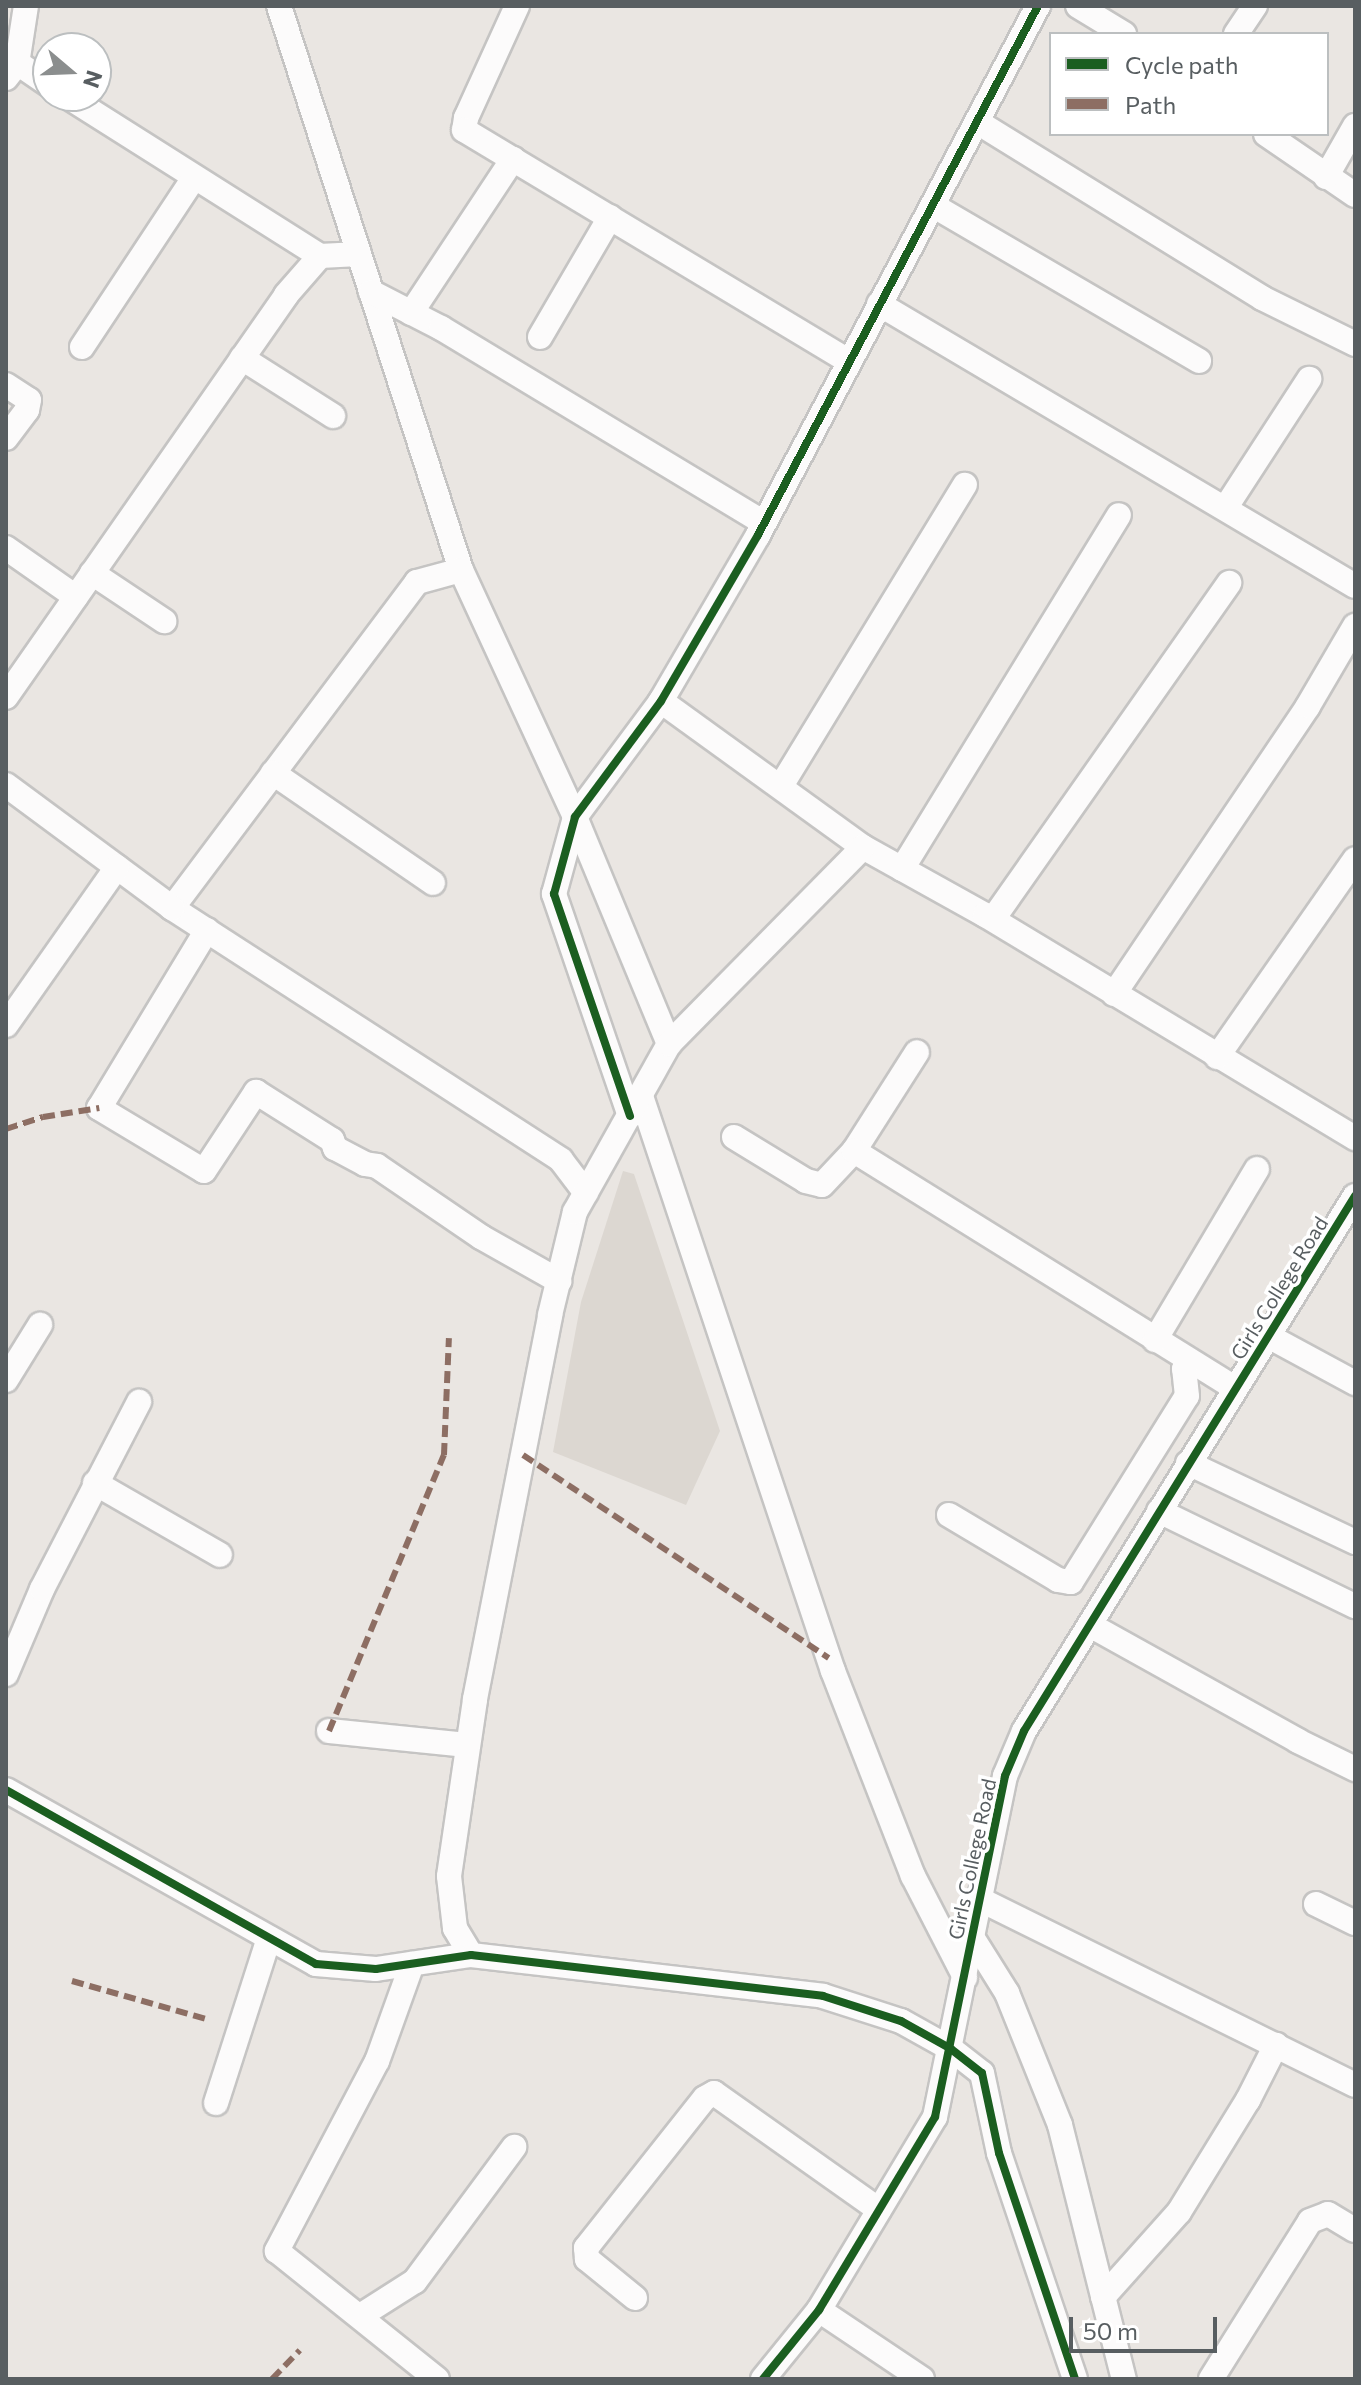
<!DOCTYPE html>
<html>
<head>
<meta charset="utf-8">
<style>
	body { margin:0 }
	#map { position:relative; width:1361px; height:2385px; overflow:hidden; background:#eae6e2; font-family:Commissioner,sans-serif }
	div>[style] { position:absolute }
	.education>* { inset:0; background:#dcd7d1 }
	.roads { filter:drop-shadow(2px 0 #c5c4c3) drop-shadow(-2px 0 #c5c4c3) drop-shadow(0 2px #c5c4c3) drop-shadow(0 -2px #c5c4c3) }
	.minor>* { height:24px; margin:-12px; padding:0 12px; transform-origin:12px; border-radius:12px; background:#fcfbfb }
	.quiet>* { height:6px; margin-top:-3px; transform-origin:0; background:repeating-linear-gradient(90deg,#8d6e63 0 12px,transparent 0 18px) }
	.cycleway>* { height:8px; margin:-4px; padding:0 4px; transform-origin:4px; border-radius:4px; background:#1b5e20 }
	span { translate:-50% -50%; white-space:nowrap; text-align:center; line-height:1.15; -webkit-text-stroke:7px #fff; paint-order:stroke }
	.street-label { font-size:20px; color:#585e61 }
	.frame { position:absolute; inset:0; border:8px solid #585e61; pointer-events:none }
	.legend { position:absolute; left:1049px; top:32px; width:280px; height:104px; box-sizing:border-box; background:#fff; border:2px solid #bcbfc0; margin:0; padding:10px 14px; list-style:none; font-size:24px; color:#585e61 }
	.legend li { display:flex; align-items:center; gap:16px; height:40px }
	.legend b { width:40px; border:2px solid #bcbfc0 }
	.north { position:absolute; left:32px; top:32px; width:80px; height:80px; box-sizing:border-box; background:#fff; border:2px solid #bcbfc0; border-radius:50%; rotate:109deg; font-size:22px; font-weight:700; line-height:32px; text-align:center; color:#585e61 }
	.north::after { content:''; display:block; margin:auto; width:28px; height:36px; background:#8b8e8e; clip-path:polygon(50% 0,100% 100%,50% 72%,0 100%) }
	.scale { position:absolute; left:1069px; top:2317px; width:148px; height:36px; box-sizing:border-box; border:4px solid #585e61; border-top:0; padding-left:10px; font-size:24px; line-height:28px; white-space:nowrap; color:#585e61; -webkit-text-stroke:6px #fff; paint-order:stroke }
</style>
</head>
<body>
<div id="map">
	<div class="education">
		<i style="clip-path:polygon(623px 1171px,634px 1174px,720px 1431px,686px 1505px,553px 1452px,581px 1302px)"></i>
	</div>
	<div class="roads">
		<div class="minor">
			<i style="left:279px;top:6px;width:593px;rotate:72.12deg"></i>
			<i style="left:461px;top:570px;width:272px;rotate:65.2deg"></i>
			<i style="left:575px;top:817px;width:246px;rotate:67.5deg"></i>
			<i style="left:517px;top:6px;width:123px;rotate:114.5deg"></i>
			<i style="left:466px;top:118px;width:12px;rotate:99deg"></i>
			<i style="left:464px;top:130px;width:449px;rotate:31deg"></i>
			<i style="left:1078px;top:6px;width:54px;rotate:31.3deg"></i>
			<i style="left:1236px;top:34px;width:34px;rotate:-56deg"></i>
			<i style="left:6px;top:55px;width:51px;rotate:34.6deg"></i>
			<i style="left:6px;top:78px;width:18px;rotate:-52deg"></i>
			<i style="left:17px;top:64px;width:59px;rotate:-81.2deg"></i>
			<i style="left:67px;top:96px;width:299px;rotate:32.3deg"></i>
			<i style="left:979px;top:123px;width:333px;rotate:31.7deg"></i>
			<i style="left:1262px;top:298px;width:104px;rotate:26.3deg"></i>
			<i style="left:1266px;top:134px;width:108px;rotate:34.4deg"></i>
			<i style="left:1326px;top:177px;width:59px;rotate:-60.4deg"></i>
			<i style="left:934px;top:206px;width:307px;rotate:30.3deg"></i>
			<i style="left:371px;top:292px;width:79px;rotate:27.2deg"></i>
			<i style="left:441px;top:328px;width:377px;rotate:31.1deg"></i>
			<i style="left:879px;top:304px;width:553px;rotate:30.64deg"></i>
			<i style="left:411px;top:313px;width:185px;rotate:-56.5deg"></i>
			<i style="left:540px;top:337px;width:139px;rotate:-59.7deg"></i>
			<i style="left:82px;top:347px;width:203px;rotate:-56.5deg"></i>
			<i style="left:242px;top:358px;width:108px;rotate:32.5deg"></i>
			<i style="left:6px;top:385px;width:27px;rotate:33deg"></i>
			<i style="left:29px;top:400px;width:10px;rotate:101deg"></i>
			<i style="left:27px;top:410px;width:35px;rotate:127deg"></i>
			<i style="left:1226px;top:507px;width:153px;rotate:-57deg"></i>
			<i style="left:6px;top:548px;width:85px;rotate:35deg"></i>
			<i style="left:461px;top:570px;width:46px;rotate:164.7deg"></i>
			<i style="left:417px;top:582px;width:408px;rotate:126.9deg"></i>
			<i style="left:172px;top:908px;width:463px;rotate:32.9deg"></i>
			<i style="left:561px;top:1160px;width:41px;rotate:52.9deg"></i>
			<i style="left:92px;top:573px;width:87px;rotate:33.7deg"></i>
			<i style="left:6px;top:697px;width:490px;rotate:-55.1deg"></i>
			<i style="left:286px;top:295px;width:52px;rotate:-48.9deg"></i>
			<i style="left:320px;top:256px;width:39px;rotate:-3deg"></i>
			<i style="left:661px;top:701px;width:249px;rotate:35.9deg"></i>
			<i style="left:863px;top:847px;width:140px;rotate:29.1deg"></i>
			<i style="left:985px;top:915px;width:432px;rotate:31.1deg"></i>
			<i style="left:273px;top:773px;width:194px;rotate:34.5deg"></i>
			<i style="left:6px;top:785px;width:207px;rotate:36.5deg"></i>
			<i style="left:781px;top:786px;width:353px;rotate:-58.6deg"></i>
			<i style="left:902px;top:869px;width:415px;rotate:-58.5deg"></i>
			<i style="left:993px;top:919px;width:411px;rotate:-54.9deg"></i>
			<i style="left:207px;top:930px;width:208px;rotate:121.2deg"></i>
			<i style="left:99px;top:1108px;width:122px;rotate:31deg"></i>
			<i style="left:204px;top:1171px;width:95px;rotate:-56.6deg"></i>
			<i style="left:256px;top:1092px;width:90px;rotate:32.3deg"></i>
			<i style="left:332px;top:1140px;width:9px;rotate:69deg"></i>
			<i style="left:335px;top:1148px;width:34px;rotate:28deg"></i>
			<i style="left:365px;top:1164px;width:12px;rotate:9deg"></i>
			<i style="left:377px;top:1166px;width:126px;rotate:34.3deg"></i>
			<i style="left:481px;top:1237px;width:90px;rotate:29.4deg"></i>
			<i style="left:1114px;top:994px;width:347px;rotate:-56deg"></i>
			<i style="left:1308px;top:706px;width:93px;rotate:-59.6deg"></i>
			<i style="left:6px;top:1025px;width:193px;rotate:-54.9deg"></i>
			<i style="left:1217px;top:1057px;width:241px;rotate:-55.1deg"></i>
			<i style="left:641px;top:1096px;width:606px;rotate:71.54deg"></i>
			<i style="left:833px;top:1671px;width:220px;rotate:68.7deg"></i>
			<i style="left:913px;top:1876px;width:114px;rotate:62.8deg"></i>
			<i style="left:630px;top:1116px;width:235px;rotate:-108.9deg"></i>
			<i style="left:554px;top:894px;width:80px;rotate:-74.7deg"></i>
			<i style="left:575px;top:817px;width:144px;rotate:-53.4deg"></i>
			<i style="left:661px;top:701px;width:192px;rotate:-59.7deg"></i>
			<i style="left:758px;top:535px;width:599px;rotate:-62.11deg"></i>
			<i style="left:734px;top:1137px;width:84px;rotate:31.4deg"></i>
			<i style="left:806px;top:1181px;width:16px;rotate:14deg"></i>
			<i style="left:822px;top:1185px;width:47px;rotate:-46.7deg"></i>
			<i style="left:854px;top:1151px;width:117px;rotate:-57.5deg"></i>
			<i style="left:854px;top:1151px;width:449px;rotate:31.9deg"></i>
			<i style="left:1268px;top:1336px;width:99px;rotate:28.4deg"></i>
			<i style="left:1155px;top:1340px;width:199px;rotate:-59.2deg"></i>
			<i style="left:6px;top:1380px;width:65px;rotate:-58.3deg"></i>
			<i style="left:1188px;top:1463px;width:185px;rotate:25.3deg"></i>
			<i style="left:95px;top:1483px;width:144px;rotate:29.9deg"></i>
			<i style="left:1159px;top:1511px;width:218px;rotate:25.9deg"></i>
			<i style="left:949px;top:1515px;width:127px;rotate:30.8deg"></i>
			<i style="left:1058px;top:1580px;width:13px;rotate:9deg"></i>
			<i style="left:1071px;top:1582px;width:219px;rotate:-58.1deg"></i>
			<i style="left:1187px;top:1396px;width:27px;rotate:-96deg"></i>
			<i style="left:1184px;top:1369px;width:10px;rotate:-66deg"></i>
			<i style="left:1090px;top:1625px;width:238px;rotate:29.1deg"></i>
			<i style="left:1298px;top:1741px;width:64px;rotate:26.2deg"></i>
			<i style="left:6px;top:1674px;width:92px;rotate:-67deg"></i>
			<i style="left:42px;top:1589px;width:211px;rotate:-62.6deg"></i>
			<i style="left:329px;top:1731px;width:139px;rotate:5.8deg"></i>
			<i style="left:6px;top:1790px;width:355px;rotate:29.3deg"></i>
			<i style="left:316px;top:1964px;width:60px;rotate:4.8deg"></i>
			<i style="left:376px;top:1969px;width:96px;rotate:-8.4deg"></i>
			<i style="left:471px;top:1955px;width:354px;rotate:6.6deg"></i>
			<i style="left:823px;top:1996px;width:82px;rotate:17.8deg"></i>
			<i style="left:901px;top:2021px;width:57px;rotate:29.2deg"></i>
			<i style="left:951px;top:2049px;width:39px;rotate:38deg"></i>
			<i style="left:982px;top:2073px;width:82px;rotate:78deg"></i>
			<i style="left:999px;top:2153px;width:238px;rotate:71.4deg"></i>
			<i style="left:979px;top:1899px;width:419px;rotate:26.3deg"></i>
			<i style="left:1316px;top:1904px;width:43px;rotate:26deg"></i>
			<i style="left:972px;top:1937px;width:66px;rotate:58deg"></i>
			<i style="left:1007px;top:1993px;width:142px;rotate:68.1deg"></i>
			<i style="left:1060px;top:2125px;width:262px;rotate:75.9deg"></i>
			<i style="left:471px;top:1955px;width:31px;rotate:-121deg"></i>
			<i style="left:455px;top:1928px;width:52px;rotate:-96.6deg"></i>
			<i style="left:449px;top:1876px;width:179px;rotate:-81.6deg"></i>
			<i style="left:475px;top:1699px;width:391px;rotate:-78.9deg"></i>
			<i style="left:550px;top:1315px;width:106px;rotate:-76.4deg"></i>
			<i style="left:575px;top:1212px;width:193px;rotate:-60.8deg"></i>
			<i style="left:669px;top:1044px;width:276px;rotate:-45.4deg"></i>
			<i style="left:412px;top:1964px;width:103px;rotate:109.8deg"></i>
			<i style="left:377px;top:2061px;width:215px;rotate:117.8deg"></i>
			<i style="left:277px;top:2251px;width:205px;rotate:38.7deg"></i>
			<i style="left:216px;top:2103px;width:173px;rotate:-72.2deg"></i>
			<i style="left:1103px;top:2297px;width:114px;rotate:-48.2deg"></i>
			<i style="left:1179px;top:2212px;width:132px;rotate:-58.4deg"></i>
			<i style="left:1248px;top:2100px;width:62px;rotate:-63deg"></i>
			<i style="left:635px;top:2298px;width:62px;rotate:-140.9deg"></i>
			<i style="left:587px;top:2259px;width:11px;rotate:-95deg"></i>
			<i style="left:586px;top:2248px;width:191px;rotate:-51.6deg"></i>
			<i style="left:705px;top:2098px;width:10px;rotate:-29deg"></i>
			<i style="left:714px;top:2093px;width:202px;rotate:35.3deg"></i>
			<i style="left:819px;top:2310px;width:124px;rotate:33.8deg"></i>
			<i style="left:360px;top:2316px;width:65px;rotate:-32.5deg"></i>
			<i style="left:415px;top:2281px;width:167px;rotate:-53.5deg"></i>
			<i style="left:763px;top:2379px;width:89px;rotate:-50.9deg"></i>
			<i style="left:819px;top:2310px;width:225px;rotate:-59deg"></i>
			<i style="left:935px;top:2117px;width:348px;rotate:-78.4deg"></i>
			<i style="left:1005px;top:1776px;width:49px;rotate:-67.1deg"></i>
			<i style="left:1024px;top:1731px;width:629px;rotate:-58.26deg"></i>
			<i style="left:1211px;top:2379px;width:186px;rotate:-57.9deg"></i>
			<i style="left:1310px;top:2221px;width:19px;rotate:-21deg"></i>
			<i style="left:1328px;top:2214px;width:31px;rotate:31deg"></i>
		</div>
	</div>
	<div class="quiet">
		<i style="left:6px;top:1129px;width:39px;rotate:-18deg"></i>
		<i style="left:43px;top:1117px;width:57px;rotate:-9.1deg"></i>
		<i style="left:523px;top:1455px;width:367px;rotate:33.6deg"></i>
		<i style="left:329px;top:1731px;width:299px;rotate:-67.4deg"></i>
		<i style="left:444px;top:1455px;width:117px;rotate:-87.6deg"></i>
		<i style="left:72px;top:1981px;width:139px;rotate:15.8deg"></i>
		<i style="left:272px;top:2379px;width:40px;rotate:-46deg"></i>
	</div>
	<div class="cycleway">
		<i style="left:630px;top:1116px;width:235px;rotate:-108.9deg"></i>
		<i style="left:554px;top:894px;width:80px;rotate:-74.7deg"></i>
		<i style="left:575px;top:817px;width:144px;rotate:-53.4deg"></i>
		<i style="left:661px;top:701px;width:192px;rotate:-59.7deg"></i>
		<i style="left:758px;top:535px;width:599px;rotate:-62.11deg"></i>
		<i style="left:6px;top:1790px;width:355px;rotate:29.3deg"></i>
		<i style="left:316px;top:1964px;width:60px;rotate:4.8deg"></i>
		<i style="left:376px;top:1969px;width:96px;rotate:-8.4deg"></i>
		<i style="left:471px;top:1955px;width:354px;rotate:6.6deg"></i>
		<i style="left:823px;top:1996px;width:82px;rotate:17.8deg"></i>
		<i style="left:901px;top:2021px;width:57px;rotate:29.2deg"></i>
		<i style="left:951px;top:2049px;width:39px;rotate:38deg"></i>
		<i style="left:982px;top:2073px;width:82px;rotate:78deg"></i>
		<i style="left:999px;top:2153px;width:238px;rotate:71.4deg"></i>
		<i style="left:763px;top:2379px;width:89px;rotate:-50.9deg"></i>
		<i style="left:819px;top:2310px;width:225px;rotate:-59deg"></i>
		<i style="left:935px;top:2117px;width:348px;rotate:-78.4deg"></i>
		<i style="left:1005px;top:1776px;width:49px;rotate:-67.1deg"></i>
		<i style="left:1024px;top:1731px;width:629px;rotate:-58.26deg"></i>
	</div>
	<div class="street-label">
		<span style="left:1279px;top:1288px;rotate:-58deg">Girls College Road</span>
		<span style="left:972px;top:1859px;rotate:-78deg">Girls College Road</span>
	</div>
	<div class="frame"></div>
	<ul class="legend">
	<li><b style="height:10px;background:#1b5e20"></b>Cycle path</li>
	<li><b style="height:10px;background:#8d6e63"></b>Path</li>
	</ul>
	<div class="north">N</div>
	<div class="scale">50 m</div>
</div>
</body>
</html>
